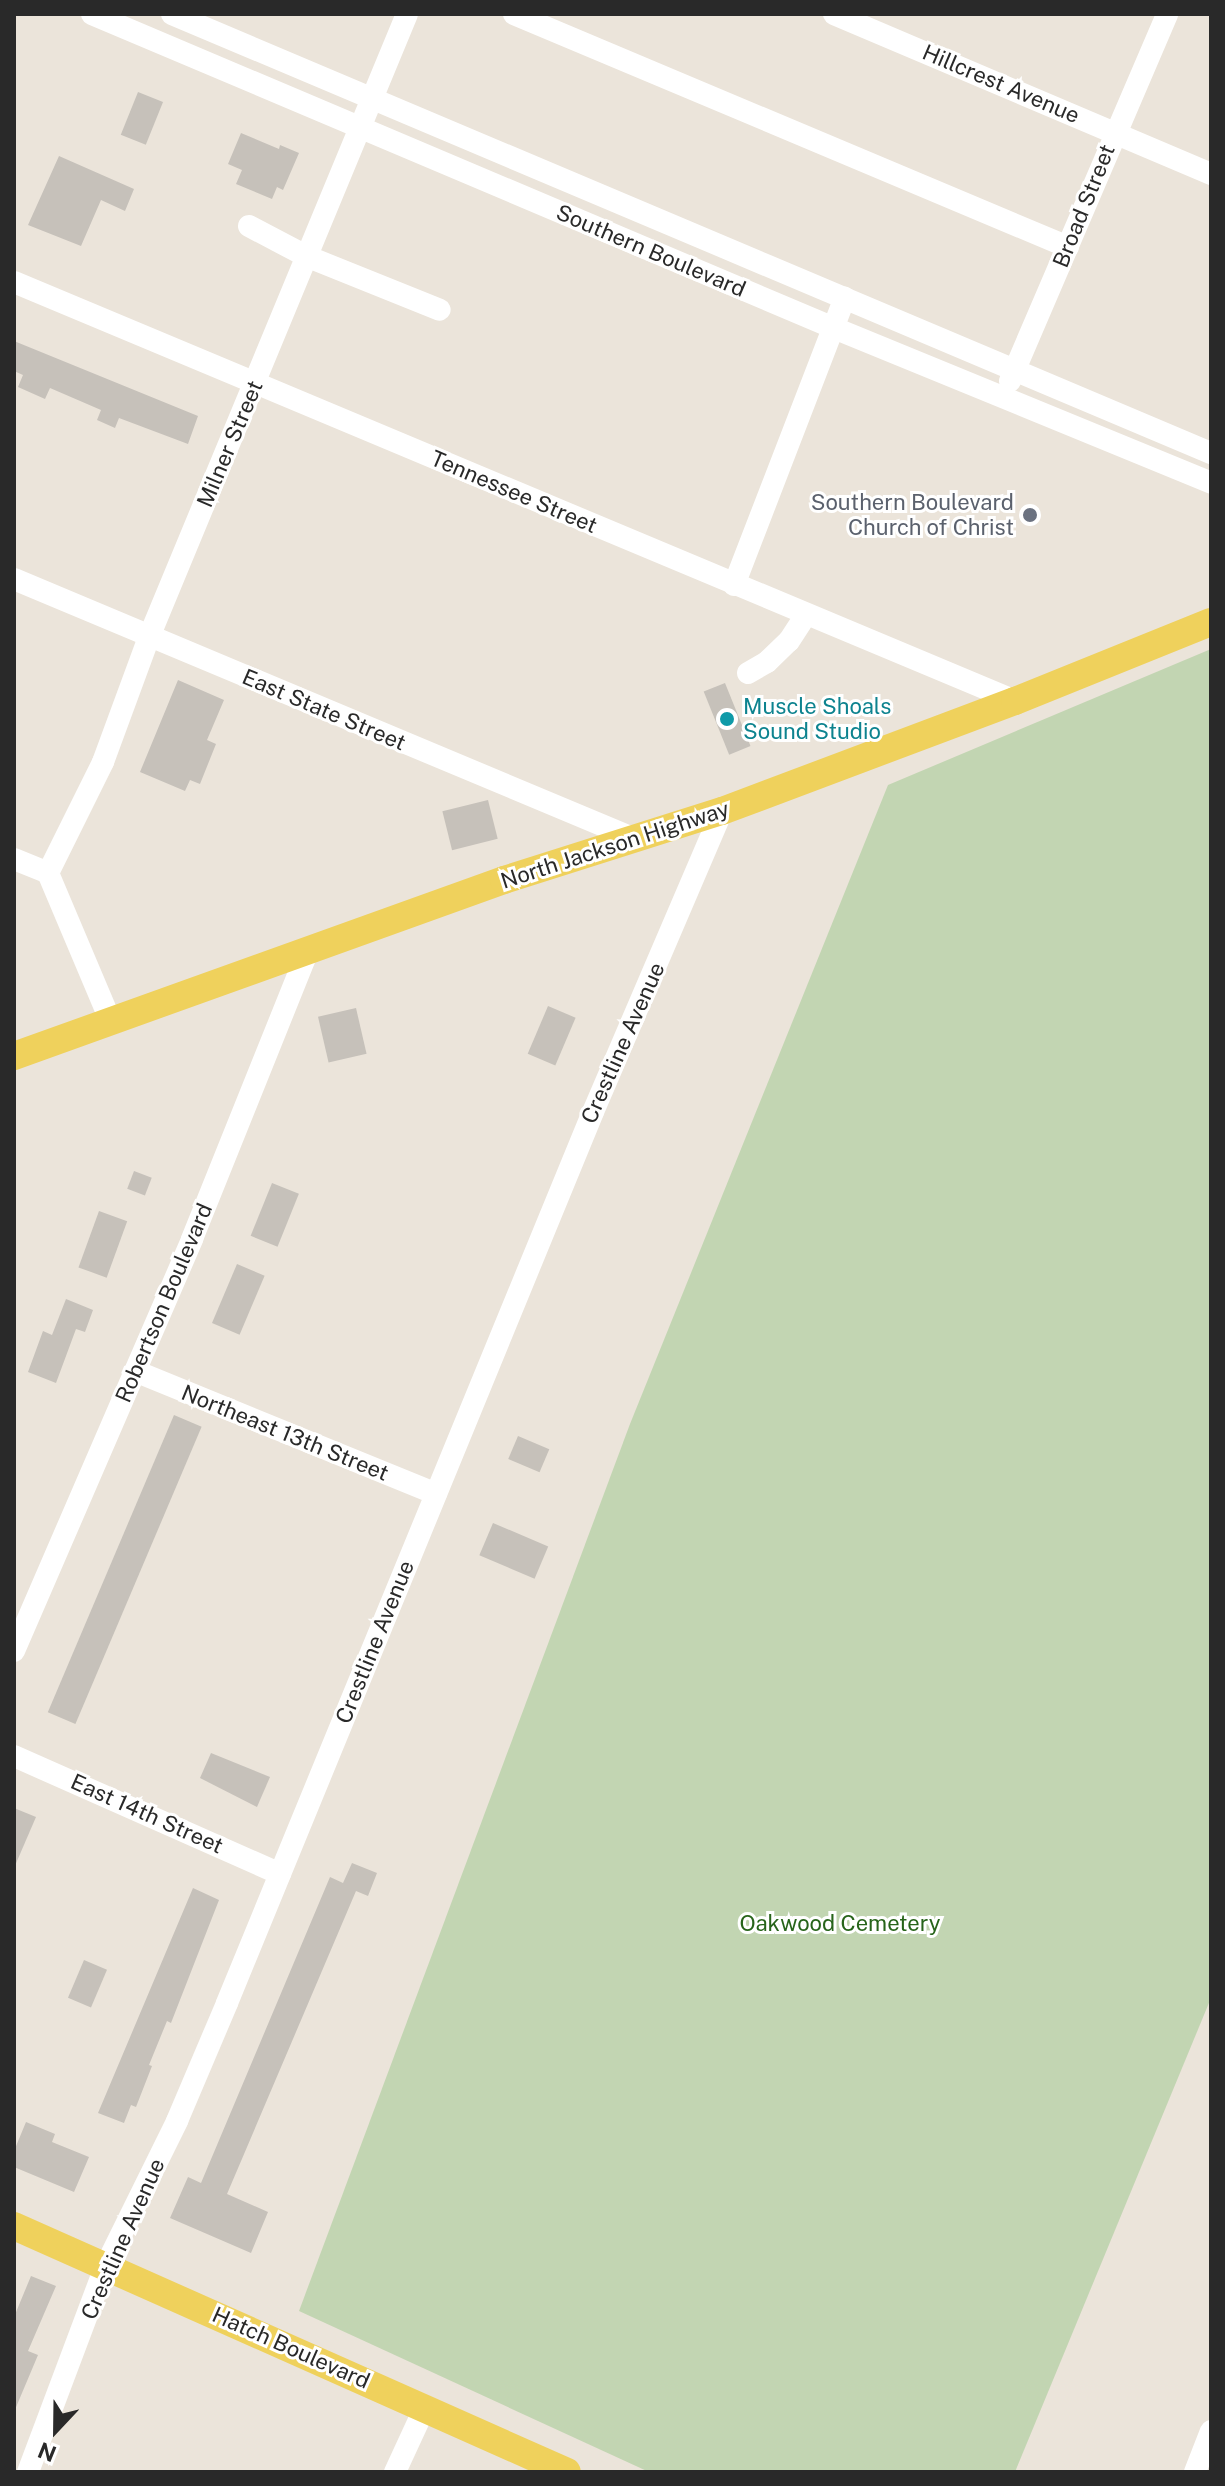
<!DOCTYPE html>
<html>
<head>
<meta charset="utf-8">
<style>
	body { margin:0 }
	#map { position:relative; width:1225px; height:2486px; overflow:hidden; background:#ebe4da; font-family:"Public Sans",sans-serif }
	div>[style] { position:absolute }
	.cemetery>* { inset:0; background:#c2d5b2 }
	.building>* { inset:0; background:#c6c1ba; transform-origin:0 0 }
	.minor>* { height:22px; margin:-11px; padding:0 11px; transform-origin:11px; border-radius:11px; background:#fff }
	.major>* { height:28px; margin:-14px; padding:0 14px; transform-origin:14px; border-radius:14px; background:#efd15c }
	.dots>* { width:22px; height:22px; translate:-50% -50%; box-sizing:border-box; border:4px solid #fff; border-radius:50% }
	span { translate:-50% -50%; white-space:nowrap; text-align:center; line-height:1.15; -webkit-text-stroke:6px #fff; paint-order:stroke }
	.street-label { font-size:22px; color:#292929 }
	.worship-label { font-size:22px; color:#5b616d }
	.right { translate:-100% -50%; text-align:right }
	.culture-label { font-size:22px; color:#0d838f }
	.left { translate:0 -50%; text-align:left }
	.park-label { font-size:22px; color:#27641a }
	.frame { position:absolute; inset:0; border:16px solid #292929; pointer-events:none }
	.north { position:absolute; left:16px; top:2390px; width:80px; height:80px; -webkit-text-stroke:6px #fff; paint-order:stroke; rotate:202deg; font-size:22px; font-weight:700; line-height:32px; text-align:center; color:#292929 }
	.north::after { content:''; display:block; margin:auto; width:28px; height:36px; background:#292929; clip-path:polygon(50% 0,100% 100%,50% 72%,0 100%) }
</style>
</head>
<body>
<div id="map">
	<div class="cemetery">
		<i style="clip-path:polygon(1211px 649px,1211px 1998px,1015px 2472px,649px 2472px,299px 2311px,630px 1424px,888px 785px)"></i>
	</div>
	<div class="building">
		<i style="left:138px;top:92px;width:27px;height:46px;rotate:22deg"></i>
		<i style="clip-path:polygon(241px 133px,279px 149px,280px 145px,299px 153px,283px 190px,277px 187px,272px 199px,236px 184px,242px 170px,228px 164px)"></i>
		<i style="clip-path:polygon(59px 156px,134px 189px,125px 211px,101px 200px,81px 246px,28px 225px)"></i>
		<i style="clip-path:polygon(14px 341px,198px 416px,188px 444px,119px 418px,115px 428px,97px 420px,101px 410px,50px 388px,45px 399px,18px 387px,23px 375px,14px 371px)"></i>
		<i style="clip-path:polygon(178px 680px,224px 700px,207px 740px,216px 744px,200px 784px,190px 780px,185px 791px,140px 772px)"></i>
		<i style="left:725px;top:683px;width:68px;height:23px;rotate:68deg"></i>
		<i style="left:488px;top:800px;width:40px;height:47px;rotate:76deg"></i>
		<i style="left:548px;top:1006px;width:30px;height:52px;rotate:23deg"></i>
		<i style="left:356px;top:1008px;width:47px;height:39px;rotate:77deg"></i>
		<i style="left:134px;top:1171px;width:19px;height:19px;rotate:21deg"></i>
		<i style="left:272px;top:1183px;width:29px;height:57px;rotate:22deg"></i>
		<i style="left:99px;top:1211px;width:30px;height:60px;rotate:20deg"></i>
		<i style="left:237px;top:1264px;width:30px;height:64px;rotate:23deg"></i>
		<i style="clip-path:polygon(66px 1299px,93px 1310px,85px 1332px,76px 1329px,56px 1383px,28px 1372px,43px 1331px,52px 1335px)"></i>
		<i style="left:174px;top:1415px;width:30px;height:323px;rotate:23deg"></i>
		<i style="left:518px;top:1436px;width:34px;height:25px;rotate:23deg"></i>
		<i style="left:493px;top:1523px;width:60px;height:35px;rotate:23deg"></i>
		<i style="clip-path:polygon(211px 1753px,270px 1777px,257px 1807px,200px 1778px)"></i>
		<i style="clip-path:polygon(14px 1808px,36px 1817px,14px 1868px)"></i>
		<i style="clip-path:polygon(352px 1863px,377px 1873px,368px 1896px,356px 1891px,227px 2194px,268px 2212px,251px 2253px,170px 2218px,188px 2177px,201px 2183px,330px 1877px,343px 1883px)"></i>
		<i style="clip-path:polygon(193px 1888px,219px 1900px,171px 2023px,167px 2021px,149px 2065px,152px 2066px,136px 2107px,131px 2105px,124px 2123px,98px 2113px)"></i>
		<i style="left:84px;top:1960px;width:25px;height:41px;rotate:23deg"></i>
		<i style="clip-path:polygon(26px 2122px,55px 2134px,52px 2142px,89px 2157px,74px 2192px,14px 2167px,14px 2151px)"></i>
		<i style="clip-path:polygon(31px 2276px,56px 2286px,28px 2351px,38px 2355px,14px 2412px,14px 2317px)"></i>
	</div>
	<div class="minor">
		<i style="left:92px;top:14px;width:806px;rotate:22.94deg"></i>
		<i style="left:834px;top:328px;width:408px;rotate:22.3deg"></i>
		<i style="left:172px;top:14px;width:1128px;rotate:22.91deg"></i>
		<i style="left:514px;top:14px;width:601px;rotate:22.81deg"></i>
		<i style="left:834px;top:14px;width:410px;rotate:23deg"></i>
		<i style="left:249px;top:226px;width:64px;rotate:27.8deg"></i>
		<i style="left:306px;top:256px;width:144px;rotate:21.9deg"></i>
		<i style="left:14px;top:282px;width:1085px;rotate:22.71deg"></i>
		<i style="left:1010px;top:381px;width:399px;rotate:-66.8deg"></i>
		<i style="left:14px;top:579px;width:673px;rotate:22.72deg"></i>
		<i style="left:734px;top:585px;width:308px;rotate:-68.9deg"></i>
		<i style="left:748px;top:673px;width:22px;rotate:-30deg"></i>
		<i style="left:767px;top:662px;width:30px;rotate:-44deg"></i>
		<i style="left:789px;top:641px;width:31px;rotate:-57deg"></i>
		<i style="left:14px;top:859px;width:37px;rotate:22deg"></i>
		<i style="left:48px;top:873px;width:160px;rotate:67.1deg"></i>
		<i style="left:48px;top:873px;width:124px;rotate:-63.6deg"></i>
		<i style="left:103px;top:762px;width:133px;rotate:-69.8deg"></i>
		<i style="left:149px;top:637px;width:674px;rotate:-67.5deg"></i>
		<i style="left:135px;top:1371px;width:325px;rotate:22.2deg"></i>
		<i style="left:14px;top:1651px;width:449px;rotate:-66.6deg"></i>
		<i style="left:192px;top:1239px;width:310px;rotate:-68.1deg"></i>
		<i style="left:14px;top:1756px;width:291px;rotate:23.9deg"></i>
		<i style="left:28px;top:2472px;width:219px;rotate:-69.4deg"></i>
		<i style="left:105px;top:2267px;width:163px;rotate:-63.7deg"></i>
		<i style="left:177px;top:2121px;width:128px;rotate:-67deg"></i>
		<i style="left:227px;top:2003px;width:963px;rotate:-67.67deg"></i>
		<i style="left:593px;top:1112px;width:327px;rotate:-66.8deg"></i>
		<i style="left:395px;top:2472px;width:72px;rotate:-65.2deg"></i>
		<i style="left:1195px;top:2472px;width:44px;rotate:-68.7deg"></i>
	</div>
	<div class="major">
		<i style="left:14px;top:1056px;width:521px;rotate:-19.76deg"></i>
		<i style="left:504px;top:880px;width:229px;rotate:-17.6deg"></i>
		<i style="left:722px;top:811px;width:313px;rotate:-20.6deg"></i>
		<i style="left:1015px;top:701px;width:211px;rotate:-22deg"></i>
		<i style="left:14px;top:2226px;width:605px;rotate:23.98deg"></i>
	</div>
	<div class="dots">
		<i style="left:1030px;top:515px;background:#6b7280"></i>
		<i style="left:727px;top:719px;background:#0f9aa8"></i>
	</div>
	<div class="street-label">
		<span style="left:1001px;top:84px;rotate:23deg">Hillcrest Avenue</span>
		<span style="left:1084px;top:206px;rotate:-68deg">Broad Street</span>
		<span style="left:651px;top:251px;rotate:23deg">Southern Boulevard</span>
		<span style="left:230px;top:444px;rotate:-67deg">Milner Street</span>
		<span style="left:514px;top:492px;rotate:23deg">Tennessee Street</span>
		<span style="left:324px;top:710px;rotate:23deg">East State Street</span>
		<span style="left:615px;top:845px;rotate:-18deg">North Jackson Highway</span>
		<span style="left:623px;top:1043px;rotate:-66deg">Crestline Avenue</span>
		<span style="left:164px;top:1303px;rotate:-67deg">Robertson Boulevard</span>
		<span style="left:285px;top:1433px;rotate:22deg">Northeast 13th Street</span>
		<span style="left:375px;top:1642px;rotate:-68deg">Crestline Avenue</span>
		<span style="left:147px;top:1814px;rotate:24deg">East 14th Street</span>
		<span style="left:123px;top:2239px;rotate:-66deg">Crestline Avenue</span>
		<span style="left:291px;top:2348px;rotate:24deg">Hatch Boulevard</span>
	</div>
	<div class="worship-label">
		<span class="right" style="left:1014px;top:515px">Southern Boulevard<br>Church of Christ</span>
	</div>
	<div class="culture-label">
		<span class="left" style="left:743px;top:719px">Muscle Shoals<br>Sound Studio</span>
	</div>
	<div class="park-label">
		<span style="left:840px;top:1924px">Oakwood Cemetery</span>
	</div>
	<div class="frame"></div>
	<div class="north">N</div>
</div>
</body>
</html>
